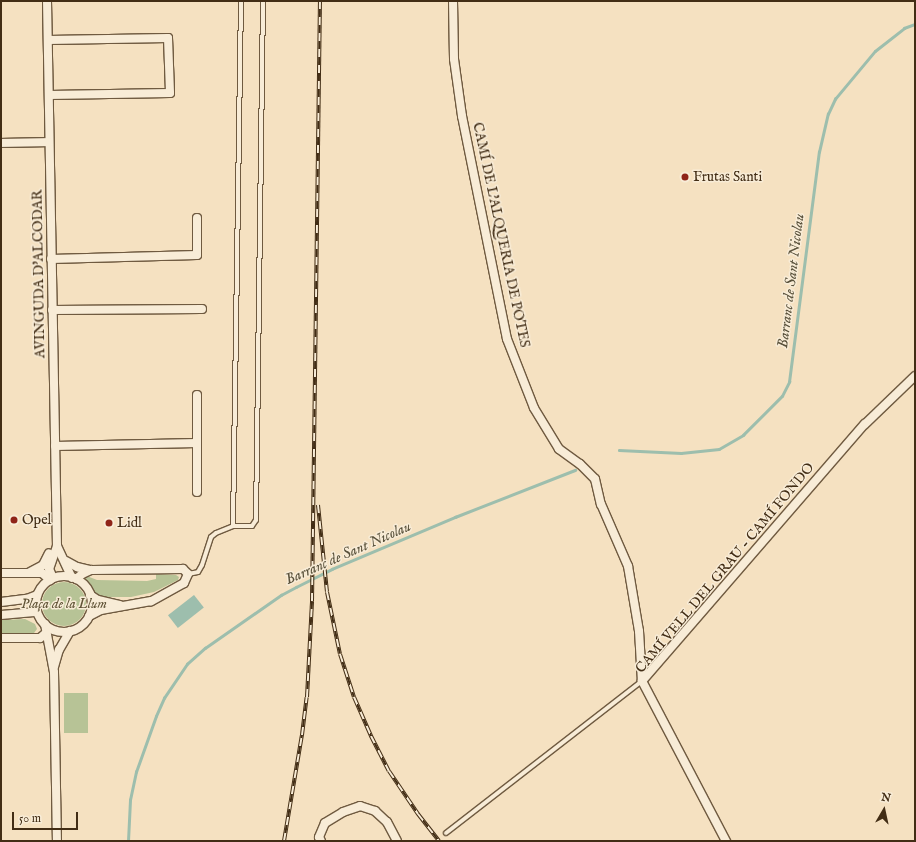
<!DOCTYPE html>
<html>
<head>
<meta charset="utf-8">
<style>
	body { margin:0 }
	#map { position:relative; width:916px; height:842px; overflow:hidden; background:#f5e1c1; font-family:"IM FELL English",serif }
	div>[style] { position:absolute }
	.green>* { inset:0; background:#b7c396; transform-origin:0 0 }
	.round { border-radius:50% }
	.water>* { inset:0; background:#9dbead; transform-origin:0 0 }
	.stream>* { height:2.5px; margin:-1.25px; padding:0 1.25px; transform-origin:1.25px; border-radius:1.25px; background:#9dbead }
	.roads { filter:drop-shadow(1px 0 #6f5a40) drop-shadow(-1px 0 #6f5a40) drop-shadow(0 1px #6f5a40) drop-shadow(0 -1px #6f5a40) }
	.service>* { height:4px; margin:-2px; padding:0 2px; transform-origin:2px; border-radius:2px; background:#f8ecd7 }
	.minor>* { height:8px; margin:-4px; padding:0 4px; transform-origin:4px; border-radius:4px; background:#f8ecd7 }
	.minor>.ring { margin:-4px; padding:0; box-sizing:content-box; background:none; border:8px solid #f8ecd7; border-radius:50% }
	.rail>* { height:4px; margin-top:-2px; transform-origin:0; background:repeating-linear-gradient(90deg,#f8ecd7 0 8px,#422d15 0 16px); box-sizing:border-box; border-block:1px solid #422d15 }
	.dots>* { width:11px; height:11px; translate:-50% -50%; box-sizing:border-box; border:2px solid #f8ecd7; border-radius:50% }
	span { translate:-50% -50%; white-space:nowrap; text-align:center; line-height:1.15; -webkit-text-stroke:3px #f8ecd7; paint-order:stroke }
	.poi-label { font-size:14px; color:#422d15 }
	.left { translate:0 -50%; text-align:left }
	.street-label { font-size:14px; color:#422d15 }
	.park-label { font-size:14px; color:#5f5235; font-style:italic }
	.water-label { font-size:15px; color:#59513b; font-style:italic }
	.frame { position:absolute; inset:0; border:2px solid #422d15; pointer-events:none }
	.north { position:absolute; left:864px; top:790px; width:40px; height:40px; -webkit-text-stroke:3px #f8ecd7; paint-order:stroke; rotate:9deg; font-size:11px; font-weight:700; line-height:16px; text-align:center; color:#422d15 }
	.north::after { content:''; display:block; margin:auto; width:14px; height:18px; background:#422d15; clip-path:polygon(50% 0,100% 100%,50% 72%,0 100%) }
	.scale { position:absolute; left:12px; top:812px; width:66px; height:18px; box-sizing:border-box; border:2px solid #422d15; border-top:0; padding-left:5px; font-size:12px; line-height:14px; white-space:nowrap; color:#422d15; -webkit-text-stroke:3px #f8ecd7; paint-order:stroke }
</style>
</head>
<body>
<div id="map">
	<div class="green">
		<i style="clip-path:polygon(156px 574px,176px 575px,179px 577px,178px 580px,154px 592px,131px 597px,103px 597px,96px 594px,85px 578px,87px 576px,97px 580px,147px 581px,156px 579px)"></i>
		<i class="round" style="left:42px;top:582px;width:44px;height:44px"></i>
		<i style="clip-path:polygon(25px 619px,35px 624px,37px 629px,34px 633px,1px 633px,1px 620px)"></i>
		<i style="left:64px;top:693px;width:24px;height:40px"></i>
	</div>
	<div class="water">
		<i style="left:194px;top:595px;width:16px;height:33px;rotate:52deg"></i>
	</div>
	<div class="stream">
		<i style="left:619px;top:450px;width:62px;rotate:2.8deg"></i>
		<i style="left:681px;top:453px;width:38px;rotate:-6deg"></i>
		<i style="left:719px;top:449px;width:28px;rotate:-30deg"></i>
		<i style="left:743px;top:435px;width:55px;rotate:-45deg"></i>
		<i style="left:782px;top:396px;width:16px;rotate:-63deg"></i>
		<i style="left:789px;top:382px;width:232px;rotate:-82.6deg"></i>
		<i style="left:819px;top:152px;width:39px;rotate:-77deg"></i>
		<i style="left:828px;top:114px;width:17px;rotate:-65deg"></i>
		<i style="left:835px;top:99px;width:62px;rotate:-50.2deg"></i>
		<i style="left:875px;top:51px;width:37px;rotate:-38deg"></i>
		<i style="left:904px;top:28px;width:12px;rotate:-20deg"></i>
		<i style="left:128px;top:841px;width:41px;rotate:-87.2deg"></i>
		<i style="left:130px;top:800px;width:29px;rotate:-78deg"></i>
		<i style="left:136px;top:772px;width:59px;rotate:-70.3deg"></i>
		<i style="left:156px;top:716px;width:20px;rotate:-66deg"></i>
		<i style="left:164px;top:698px;width:41px;rotate:-55.9deg"></i>
		<i style="left:187px;top:664px;width:24px;rotate:-42deg"></i>
		<i style="left:205px;top:648px;width:93px;rotate:-34.9deg"></i>
		<i style="left:281px;top:595px;width:17px;rotate:-28deg"></i>
		<i style="left:296px;top:587px;width:40px;rotate:-26.6deg"></i>
		<i style="left:332px;top:569px;width:134px;rotate:-22.9deg"></i>
		<i style="left:455px;top:517px;width:129px;rotate:-21.4deg"></i>
	</div>
	<div class="roads">
		<div class="service">
			<i style="left:233px;top:526px;width:525px;rotate:-89.13deg"></i>
			<i style="left:188px;top:574px;width:10px;rotate:-11deg"></i>
			<i style="left:198px;top:572px;width:8px;rotate:-60deg"></i>
			<i style="left:202px;top:565px;width:29px;rotate:-72deg"></i>
			<i style="left:211px;top:537px;width:6px;rotate:-39deg"></i>
			<i style="left:216px;top:533px;width:18px;rotate:-22deg"></i>
			<i style="left:233px;top:526px;width:19px"></i>
			<i style="left:252px;top:526px;width:7px;rotate:-56deg"></i>
			<i style="left:256px;top:520px;width:519px;rotate:-89.23deg"></i>
			<i style="left:446px;top:833px;width:248px;rotate:-37.8deg"></i>
		</div>
		<div class="minor">
			<i style="left:47px;top:1px;width:545px;rotate:88.95deg"></i>
			<i style="left:57px;top:546px;width:24px;rotate:109deg"></i>
			<i style="left:49px;top:569px;width:10px;rotate:66deg"></i>
			<i style="left:453px;top:1px;width:58px;rotate:89deg"></i>
			<i style="left:454px;top:59px;width:58px;rotate:82deg"></i>
			<i style="left:462px;top:116px;width:227px;rotate:78.6deg"></i>
			<i style="left:507px;top:339px;width:74px;rotate:68.6deg"></i>
			<i style="left:534px;top:408px;width:48px;rotate:58.6deg"></i>
			<i style="left:559px;top:449px;width:26px;rotate:36deg"></i>
			<i style="left:580px;top:464px;width:21px;rotate:45deg"></i>
			<i style="left:595px;top:479px;width:26px;rotate:77deg"></i>
			<i style="left:601px;top:504px;width:68px;rotate:66.5deg"></i>
			<i style="left:628px;top:566px;width:66px;rotate:80.4deg"></i>
			<i style="left:639px;top:631px;width:50px;rotate:86.6deg"></i>
			<i style="left:642px;top:681px;width:181px;rotate:62.3deg"></i>
			<i style="left:48px;top:40px;width:120px;rotate:-1deg"></i>
			<i style="left:168px;top:38px;width:55px;rotate:87.9deg"></i>
			<i style="left:170px;top:93px;width:121px;rotate:179.1deg"></i>
			<i style="left:1px;top:143px;width:48px;rotate:-1.2deg"></i>
			<i style="left:51px;top:259px;width:146px;rotate:-1.6deg"></i>
			<i style="left:197px;top:255px;width:37px;rotate:-90deg"></i>
			<i style="left:52px;top:310px;width:150px;rotate:-0.4deg"></i>
			<i style="left:197px;top:443px;width:49px;rotate:90deg"></i>
			<i style="left:55px;top:446px;width:142px;rotate:-1.2deg"></i>
			<i style="left:197px;top:443px;width:48px;rotate:-90deg"></i>
			<i style="left:57px;top:546px;width:35px;rotate:65deg"></i>
			<i style="left:66px;top:561px;width:13px;rotate:29deg"></i>
			<i style="left:77px;top:567px;width:13px;rotate:13deg"></i>
			<i style="left:30px;top:572px;width:15px;rotate:-28deg"></i>
			<i style="left:43px;top:565px;width:13px;rotate:-63deg"></i>
			<i style="left:1px;top:573px;width:41px"></i>
			<i style="left:42px;top:573px;width:11px;rotate:41deg"></i>
			<i class="ring" style="left:36px;top:576px;width:48px;height:48px"></i>
			<i style="left:76px;top:579px;width:8px;rotate:-40deg"></i>
			<i style="left:82px;top:574px;width:10px;rotate:-24deg"></i>
			<i style="left:91px;top:570px;width:92px;rotate:-0.6deg"></i>
			<i style="left:183px;top:569px;width:7px;rotate:45deg"></i>
			<i style="left:188px;top:574px;width:10px;rotate:114deg"></i>
			<i style="left:184px;top:583px;width:38px;rotate:151deg"></i>
			<i style="left:151px;top:601px;width:51px;rotate:169.8deg"></i>
			<i style="left:101px;top:610px;width:13px;rotate:153deg"></i>
			<i style="left:90px;top:595px;width:9px;rotate:32deg"></i>
			<i style="left:98px;top:600px;width:23px;rotate:13deg"></i>
			<i style="left:1px;top:602px;width:26px;rotate:-7deg"></i>
			<i style="left:27px;top:599px;width:11px;rotate:-22deg"></i>
			<i style="left:1px;top:615px;width:36px;rotate:-5deg"></i>
			<i style="left:45px;top:624px;width:49px;rotate:79.4deg"></i>
			<i style="left:54px;top:672px;width:169px;rotate:89deg"></i>
			<i style="left:1px;top:638px;width:39px"></i>
			<i style="left:40px;top:638px;width:8px;rotate:-40deg"></i>
			<i style="left:54px;top:667px;width:18px;rotate:-74deg"></i>
			<i style="left:59px;top:650px;width:22px;rotate:-60deg"></i>
			<i style="left:642px;top:681px;width:340px;rotate:-49.1deg"></i>
			<i style="left:865px;top:424px;width:69px;rotate:-43.8deg"></i>
			<i style="left:321px;top:841px;width:4px;rotate:-117deg"></i>
			<i style="left:319px;top:837px;width:15px;rotate:-67deg"></i>
			<i style="left:325px;top:823px;width:21px;rotate:-31deg"></i>
			<i style="left:343px;top:812px;width:18px;rotate:-19deg"></i>
			<i style="left:360px;top:806px;width:16px;rotate:18deg"></i>
			<i style="left:375px;top:811px;width:16px;rotate:43deg"></i>
			<i style="left:387px;top:822px;width:21px;rotate:62deg"></i>
		</div>
	</div>
	<div class="rail">
		<i style="left:318px;top:505px;width:87px;rotate:84.1deg"></i>
		<i style="left:327px;top:592px;width:63px;rotate:78.2deg"></i>
		<i style="left:340px;top:654px;width:45px;rotate:72deg"></i>
		<i style="left:354px;top:697px;width:43px;rotate:66.4deg"></i>
		<i style="left:371px;top:736px;width:39px;rotate:63deg"></i>
		<i style="left:389px;top:771px;width:52px;rotate:56deg"></i>
		<i style="left:418px;top:814px;width:34px;rotate:52deg"></i>
		<i style="left:284px;top:841px;width:108px;rotate:-80.4deg"></i>
		<i style="left:302px;top:735px;width:38px;rotate:-83deg"></i>
		<i style="left:307px;top:697px;width:96px;rotate:-87deg"></i>
		<i style="left:312px;top:601px;width:600px;rotate:-89.24deg"></i>
	</div>
	<div class="dots">
		<i style="left:685px;top:177px;background:#8f2418"></i>
		<i style="left:14px;top:520px;background:#8f2418"></i>
		<i style="left:109px;top:523px;background:#8f2418"></i>
	</div>
	<div class="poi-label">
		<span class="left" style="left:693px;top:177px">Frutas Santi</span>
		<span class="left" style="left:22px;top:520px">Opel</span>
		<span class="left" style="left:117px;top:523px">Lidl</span>
	</div>
	<div class="street-label">
		<span style="left:501px;top:235px;rotate:78deg">CAMÍ DE L'ALQUERIA DE POTES</span>
		<span style="left:39px;top:274px;rotate:-91deg">AVINGUDA D'ALCODAR</span>
		<span style="left:725px;top:568px;rotate:-50deg">CAMÍ VELL DEL GRAU - CAMÍ FONDO</span>
	</div>
	<div class="park-label">
		<span style="left:64px;top:604px">Plaça de la Llum</span>
	</div>
	<div class="water-label">
		<span style="left:791px;top:281px;rotate:-83deg">Barranc de Sant Nicolau</span>
		<span style="left:348px;top:553px;rotate:-24deg">Barranc de Sant Nicolau</span>
	</div>
	<div class="frame"></div>
	<div class="north">N</div>
	<div class="scale">50 m</div>
</div>
</body>
</html>
